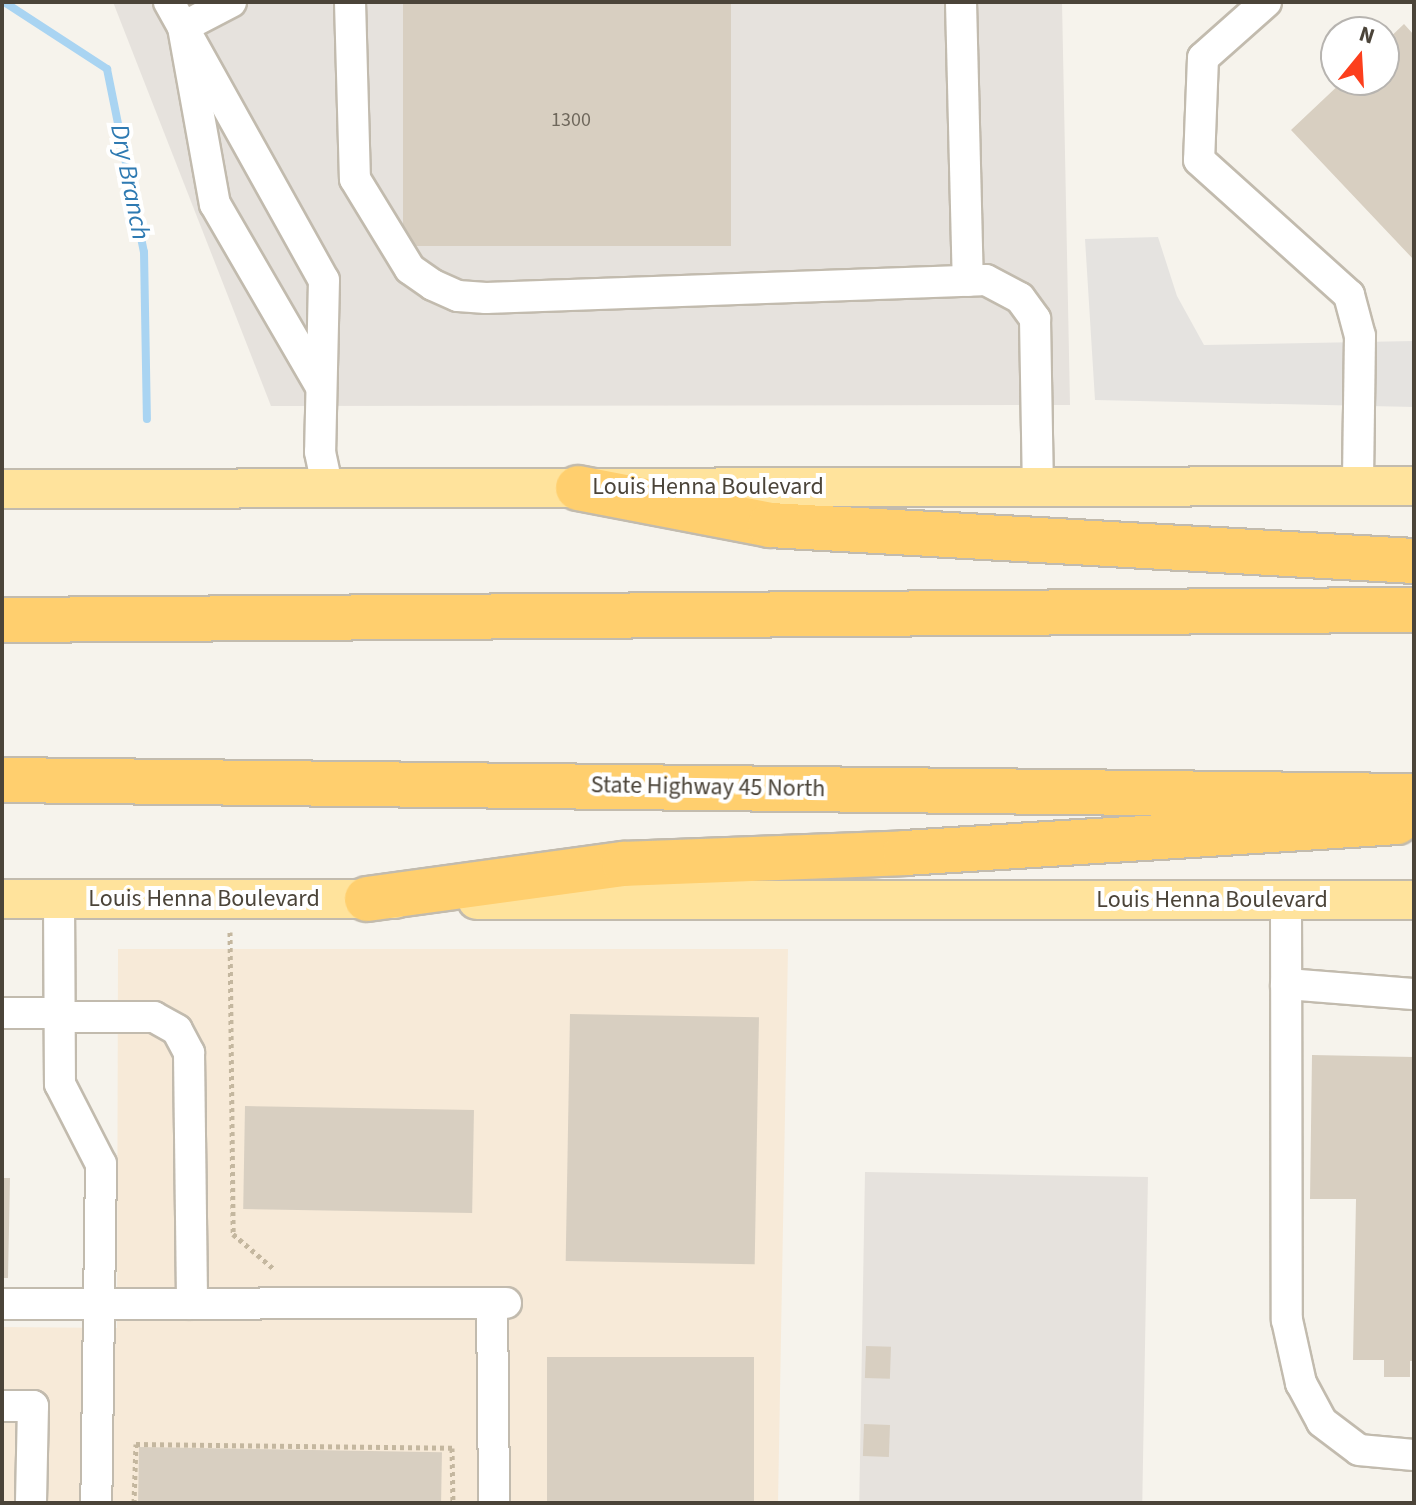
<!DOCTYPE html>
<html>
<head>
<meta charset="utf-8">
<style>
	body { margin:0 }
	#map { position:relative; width:1416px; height:1505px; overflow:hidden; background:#f6f3ec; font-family:"Source Sans 3",sans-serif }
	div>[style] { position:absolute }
	.commercial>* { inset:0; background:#f7ead8 }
	.industrial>* { inset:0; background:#e6e2dd; transform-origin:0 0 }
	.parking>* { inset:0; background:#e5e3e0 }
	.stream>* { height:8px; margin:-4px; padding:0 4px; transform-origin:4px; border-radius:4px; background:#a9d4f2 }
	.building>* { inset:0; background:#d8cfc1; transform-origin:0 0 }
	.path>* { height:5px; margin-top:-2.5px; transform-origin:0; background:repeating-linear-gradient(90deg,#c4b79f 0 4px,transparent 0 8px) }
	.roads { filter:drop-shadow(2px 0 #c2bbae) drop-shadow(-2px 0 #c2bbae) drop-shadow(0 2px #c2bbae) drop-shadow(0 -2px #c2bbae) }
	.minor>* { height:30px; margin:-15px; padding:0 15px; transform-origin:15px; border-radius:15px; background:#fff }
	.major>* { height:38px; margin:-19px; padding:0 19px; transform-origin:19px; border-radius:19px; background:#ffe39c }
	.highway>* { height:44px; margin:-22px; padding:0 22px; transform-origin:22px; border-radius:22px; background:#ffcf6e }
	span { translate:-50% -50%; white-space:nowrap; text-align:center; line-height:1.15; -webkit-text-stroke:8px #fff; paint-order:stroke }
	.number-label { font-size:20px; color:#6e675b }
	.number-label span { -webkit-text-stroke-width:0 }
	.street-label { font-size:24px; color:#4b4439 }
	.water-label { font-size:26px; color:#2e7ab2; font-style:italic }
	.frame { position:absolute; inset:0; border:4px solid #4b4439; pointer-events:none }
	.north { position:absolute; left:1320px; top:16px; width:80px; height:80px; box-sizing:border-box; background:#fff; border:2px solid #b7b4b0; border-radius:50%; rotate:18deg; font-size:22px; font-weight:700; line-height:32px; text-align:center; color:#4b4439 }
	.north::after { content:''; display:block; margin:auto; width:28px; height:36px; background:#fc3f1d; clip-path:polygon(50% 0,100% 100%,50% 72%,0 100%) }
</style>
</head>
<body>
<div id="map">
	<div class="commercial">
		<i style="clip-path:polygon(118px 949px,788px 949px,778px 1503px,2px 1503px,2px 1327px,117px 1328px)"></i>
	</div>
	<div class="industrial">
		<i style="clip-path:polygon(113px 2px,1062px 2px,1070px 405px,271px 406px)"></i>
		<i style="left:865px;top:1172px;width:283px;height:331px;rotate:1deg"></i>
	</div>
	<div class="parking">
		<i style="clip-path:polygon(1158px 237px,1177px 296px,1204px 345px,1414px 341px,1414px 407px,1095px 400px,1085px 239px)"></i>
	</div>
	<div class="stream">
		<i style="left:4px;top:2px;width:123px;rotate:33deg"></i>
		<i style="left:107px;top:69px;width:187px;rotate:78.6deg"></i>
		<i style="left:144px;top:252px;width:167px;rotate:89deg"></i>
	</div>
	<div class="building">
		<i style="left:403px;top:2px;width:328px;height:244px"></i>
		<i style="clip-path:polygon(1404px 24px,1414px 35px,1414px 260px,1291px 130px,1344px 80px,1384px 80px,1384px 43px)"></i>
		<i style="left:570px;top:1014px;width:189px;height:247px;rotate:1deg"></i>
		<i style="clip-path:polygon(1312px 1055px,1414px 1057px,1414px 1361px,1410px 1361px,1410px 1377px,1384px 1377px,1384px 1360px,1353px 1360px,1356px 1199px,1310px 1199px)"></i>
		<i style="left:245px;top:1106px;width:229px;height:103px;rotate:1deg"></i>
		<i style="clip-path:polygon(2px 1178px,10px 1178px,8px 1278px,2px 1278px)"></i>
		<i style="left:866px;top:1346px;width:25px;height:32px;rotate:2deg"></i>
		<i style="left:547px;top:1357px;width:207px;height:146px"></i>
		<i style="left:864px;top:1424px;width:26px;height:32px;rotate:2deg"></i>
		<i style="left:139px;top:1447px;width:303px;height:56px;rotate:1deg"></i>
	</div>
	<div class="path">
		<i style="left:230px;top:932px;width:302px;rotate:89.4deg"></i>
		<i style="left:233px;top:1234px;width:54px;rotate:40.5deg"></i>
		<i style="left:134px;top:1503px;width:59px;rotate:-88.1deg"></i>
		<i style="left:136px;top:1444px;width:316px;rotate:0.7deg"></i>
		<i style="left:452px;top:1448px;width:55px;rotate:89deg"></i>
	</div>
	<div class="roads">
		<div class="minor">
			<i style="left:169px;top:2px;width:318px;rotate:60.9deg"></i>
			<i style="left:324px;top:280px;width:172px;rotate:91.3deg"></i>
			<i style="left:320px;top:452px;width:38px;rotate:78deg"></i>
			<i style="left:231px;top:2px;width:54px;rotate:152.5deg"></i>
			<i style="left:183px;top:27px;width:180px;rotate:79.8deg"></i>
			<i style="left:215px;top:204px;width:211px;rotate:59.9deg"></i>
			<i style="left:350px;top:2px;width:177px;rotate:88.4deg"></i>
			<i style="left:355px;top:179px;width:105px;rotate:58.6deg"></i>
			<i style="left:410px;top:269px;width:28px;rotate:35deg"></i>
			<i style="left:433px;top:285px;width:27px;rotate:24deg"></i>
			<i style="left:458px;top:296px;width:28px;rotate:4deg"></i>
			<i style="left:486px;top:298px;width:500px;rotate:-2.06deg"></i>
			<i style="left:986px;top:280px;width:38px;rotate:28deg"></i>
			<i style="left:1020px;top:298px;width:26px;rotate:54deg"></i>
			<i style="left:1035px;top:319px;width:166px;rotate:89deg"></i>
			<i style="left:961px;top:2px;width:279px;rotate:88.6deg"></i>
			<i style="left:1266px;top:2px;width:84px;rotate:138.4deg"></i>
			<i style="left:1203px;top:58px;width:102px;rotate:92.2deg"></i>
			<i style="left:1199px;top:160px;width:202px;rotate:42deg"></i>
			<i style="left:1349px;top:295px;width:42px;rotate:75deg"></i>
			<i style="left:1360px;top:336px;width:150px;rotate:90.8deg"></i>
			<i style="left:59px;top:899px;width:185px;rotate:89.7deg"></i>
			<i style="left:60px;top:1084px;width:90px;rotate:62.9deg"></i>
			<i style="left:101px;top:1164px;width:339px;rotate:90.8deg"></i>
			<i style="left:1286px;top:900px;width:420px;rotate:89.9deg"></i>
			<i style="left:1287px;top:1320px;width:65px;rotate:77.5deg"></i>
			<i style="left:1301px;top:1383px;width:44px;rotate:61.7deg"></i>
			<i style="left:1322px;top:1422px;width:46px;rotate:37.1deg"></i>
			<i style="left:1359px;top:1450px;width:55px;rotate:5.2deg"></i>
			<i style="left:1286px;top:984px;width:128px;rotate:4.5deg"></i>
			<i style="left:2px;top:1013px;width:58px"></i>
			<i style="left:60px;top:1017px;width:94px"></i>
			<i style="left:154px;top:1017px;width:26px;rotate:29deg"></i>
			<i style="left:177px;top:1030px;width:26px;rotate:62deg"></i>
			<i style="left:189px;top:1053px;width:251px;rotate:89.3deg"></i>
			<i style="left:492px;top:1303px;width:200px;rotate:89.4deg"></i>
			<i style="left:2px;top:1304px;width:504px;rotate:-0.11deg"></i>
			<i style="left:2px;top:1406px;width:31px"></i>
			<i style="left:33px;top:1406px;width:97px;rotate:91.2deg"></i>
		</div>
		<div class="major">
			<i style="left:2px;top:489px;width:1412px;rotate:-0.12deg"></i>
			<i style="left:2px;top:899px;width:393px"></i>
			<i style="left:477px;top:900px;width:937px"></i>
		</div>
		<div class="highway">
			<i style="left:578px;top:488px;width:196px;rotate:10.9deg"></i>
			<i style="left:770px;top:525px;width:645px;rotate:3.2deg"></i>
			<i style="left:2px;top:620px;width:1412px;rotate:-0.41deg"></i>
			<i style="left:2px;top:780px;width:1412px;rotate:0.65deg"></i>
			<i style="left:367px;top:899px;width:259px;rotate:-7.8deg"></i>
			<i style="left:624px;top:864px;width:281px;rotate:-2.2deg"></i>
			<i style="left:905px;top:853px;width:493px;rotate:-3.6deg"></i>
		</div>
	</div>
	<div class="number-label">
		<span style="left:571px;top:120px">1300</span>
	</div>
	<div class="street-label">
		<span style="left:708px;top:487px">Louis Henna Boulevard</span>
		<span style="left:708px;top:787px;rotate:1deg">State Highway 45 North</span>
		<span style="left:204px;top:899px">Louis Henna Boulevard</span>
		<span style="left:1212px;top:900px">Louis Henna Boulevard</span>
	</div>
	<div class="water-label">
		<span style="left:130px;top:182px;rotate:79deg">Dry Branch</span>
	</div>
	<div class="frame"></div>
	<div class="north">N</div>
</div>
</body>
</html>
